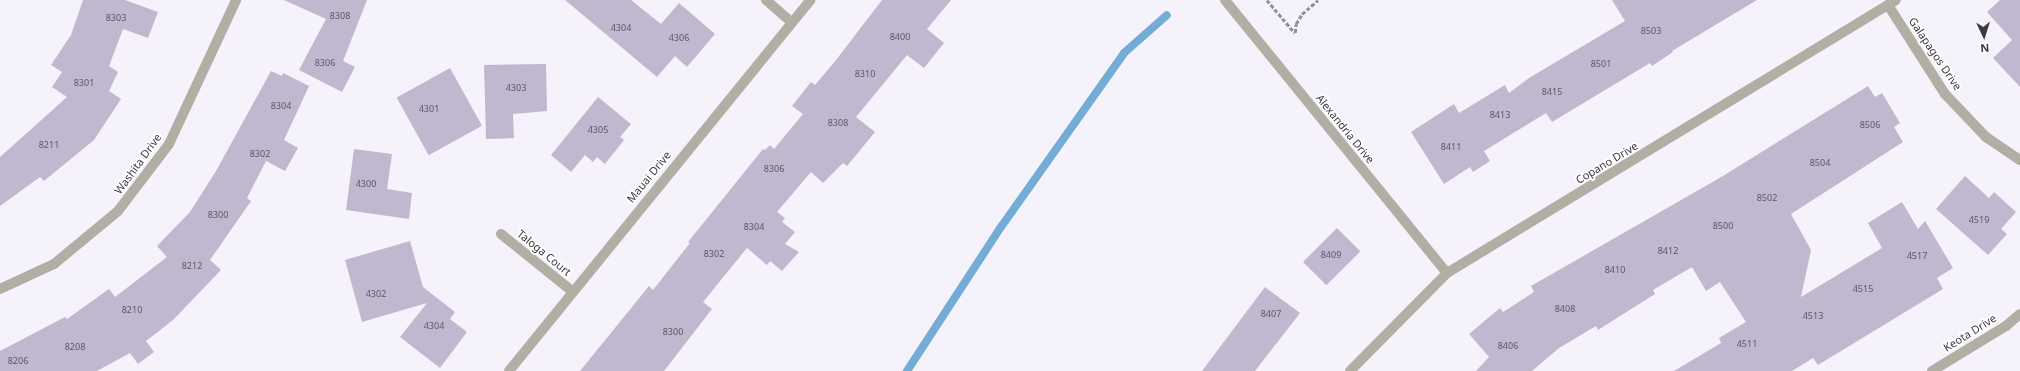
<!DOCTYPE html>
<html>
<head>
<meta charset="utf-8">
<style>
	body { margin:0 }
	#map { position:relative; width:2020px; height:371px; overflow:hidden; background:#f5f2fb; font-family:"Noto Sans",sans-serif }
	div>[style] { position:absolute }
	.stream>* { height:8px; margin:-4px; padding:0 4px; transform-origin:4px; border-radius:4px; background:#73acd4 }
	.building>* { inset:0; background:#c0b8cf; transform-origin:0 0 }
	.path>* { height:2.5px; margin-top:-1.25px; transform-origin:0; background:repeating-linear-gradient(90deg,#928f98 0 4px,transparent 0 6px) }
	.minor>* { height:10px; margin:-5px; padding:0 5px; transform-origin:5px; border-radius:5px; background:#b2aea4 }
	span { translate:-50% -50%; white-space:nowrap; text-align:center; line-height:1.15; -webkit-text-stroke:3.5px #fff; paint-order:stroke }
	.number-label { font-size:9px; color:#5c5864 }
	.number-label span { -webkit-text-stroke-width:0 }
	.street-label { font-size:11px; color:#3b3841 }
	.north { position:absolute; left:1964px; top:16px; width:40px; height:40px; -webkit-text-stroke:3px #fff; paint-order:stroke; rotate:176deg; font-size:11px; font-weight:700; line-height:16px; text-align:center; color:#3b3841 }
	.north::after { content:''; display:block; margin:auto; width:14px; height:18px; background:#3b3841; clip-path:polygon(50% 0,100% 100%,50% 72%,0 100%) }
</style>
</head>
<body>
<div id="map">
	<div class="stream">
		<i style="left:907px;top:371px;width:172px;rotate:-56.9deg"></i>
		<i style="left:1001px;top:227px;width:213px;rotate:-54.7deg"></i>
		<i style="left:1124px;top:53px;width:57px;rotate:-41.5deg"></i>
	</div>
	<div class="building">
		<i style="clip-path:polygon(83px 0,125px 0,158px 12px,148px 38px,123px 29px,109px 66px,118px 72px,109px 91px,121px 99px,94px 140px,44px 181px,40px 177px,0 206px,0 157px,67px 97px,52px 87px,62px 72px,51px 65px,71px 35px)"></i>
		<i style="clip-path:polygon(284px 0,367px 0,343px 61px,355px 67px,342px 92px,299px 70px,326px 19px)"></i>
		<i style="clip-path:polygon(565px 0,631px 0,661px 24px,679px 3px,715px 34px,687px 67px,675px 56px,657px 77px)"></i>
		<i style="clip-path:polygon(882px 0,951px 0,927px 29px,944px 43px,924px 68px,907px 55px,856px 117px,875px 132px,847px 166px,843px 163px,823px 183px,811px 172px,777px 212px,785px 218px,782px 222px,795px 232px,785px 244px,799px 252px,782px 271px,770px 261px,767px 265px,747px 248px,703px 302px,712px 309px,664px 371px,580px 371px,649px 286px,653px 290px,690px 243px,688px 242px,763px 149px,765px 150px,770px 145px,774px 149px,803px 114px,792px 106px,811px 82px,815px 85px,836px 60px)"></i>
		<i style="clip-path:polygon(1612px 0,1757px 0,1672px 51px,1673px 52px,1652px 66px,1650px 63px,1552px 122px,1546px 113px,1484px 151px,1490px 161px,1473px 172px,1470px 167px,1444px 184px,1411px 132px,1454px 104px,1459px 113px,1505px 85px,1509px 93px,1529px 78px,1625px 21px)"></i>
		<i style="clip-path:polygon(2000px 0,2020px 0,2020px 87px,1993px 58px,2012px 40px,1987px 12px)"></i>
		<i style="clip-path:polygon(546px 64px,547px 111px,513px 114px,514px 138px,486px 139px,484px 65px)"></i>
		<i style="left:450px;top:68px;width:66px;height:61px;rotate:61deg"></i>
		<i style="clip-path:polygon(271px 71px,282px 76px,283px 73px,309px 86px,284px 140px,298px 148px,285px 171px,266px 161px,247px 198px,251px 201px,210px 260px,221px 270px,173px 320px,146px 341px,154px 352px,138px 364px,130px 353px,97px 371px,0 371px,0 351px,65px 317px,67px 319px,109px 289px,115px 297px,167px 257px,157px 246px,190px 212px,216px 171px)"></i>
		<i style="clip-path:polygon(1868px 86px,1875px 97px,1882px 93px,1900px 123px,1894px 127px,1903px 142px,1791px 214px,1811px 250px,1801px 297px,1882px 248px,1868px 223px,1902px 202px,1918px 229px,1925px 221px,1953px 268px,1937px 278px,1943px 289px,1818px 365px,1813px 358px,1792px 371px,1674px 371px,1721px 343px,1719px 338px,1746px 322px,1720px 282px,1706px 291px,1692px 267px,1653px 290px,1655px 294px,1598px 330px,1596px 326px,1559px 348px,1532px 371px,1476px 371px,1489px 357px,1469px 334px,1500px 308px,1503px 312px,1534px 292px,1531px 286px,1723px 176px)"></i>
		<i style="clip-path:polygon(598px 97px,631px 124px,620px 137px,624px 140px,605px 164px,597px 157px,593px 162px,585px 155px,571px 172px,551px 155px)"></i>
		<i style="clip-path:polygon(354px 149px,392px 154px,387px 189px,412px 193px,409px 219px,346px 210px)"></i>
		<i style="clip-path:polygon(1965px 176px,1989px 198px,1994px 192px,2016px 212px,2001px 229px,2007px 234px,1988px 255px,1936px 209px)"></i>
		<i style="left:1337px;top:228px;width:33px;height:48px;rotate:45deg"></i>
		<i style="clip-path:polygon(410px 241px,423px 287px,455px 312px,450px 319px,467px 332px,440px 368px,400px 337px,427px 303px,362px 322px,345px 260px)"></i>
		<i style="clip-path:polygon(1265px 287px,1300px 313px,1255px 371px,1202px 371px)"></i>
	</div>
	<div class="path">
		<i style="left:1267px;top:0;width:43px;rotate:49.7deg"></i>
		<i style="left:1295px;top:33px;width:9px;rotate:-84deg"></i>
		<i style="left:1296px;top:24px;width:12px;rotate:-59deg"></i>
		<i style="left:1302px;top:14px;width:21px;rotate:-41deg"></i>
	</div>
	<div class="minor">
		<i style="left:766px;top:0;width:33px;rotate:41deg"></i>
		<i style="left:1225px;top:0;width:352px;rotate:50.9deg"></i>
		<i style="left:1888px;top:5px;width:106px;rotate:57.4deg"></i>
		<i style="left:1945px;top:94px;width:59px;rotate:46.4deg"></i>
		<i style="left:1986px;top:137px;width:41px;rotate:34.1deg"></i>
		<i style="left:501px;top:234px;width:91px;rotate:38.8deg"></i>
		<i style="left:0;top:289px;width:60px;rotate:-24.8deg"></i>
		<i style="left:54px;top:264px;width:83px;rotate:-39.6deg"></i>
		<i style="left:118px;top:211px;width:84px;rotate:-52.7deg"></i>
		<i style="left:169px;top:144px;width:159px;rotate:-65deg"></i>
		<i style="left:509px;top:371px;width:478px;rotate:-50.9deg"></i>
		<i style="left:1350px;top:371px;width:138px;rotate:-45.3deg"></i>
		<i style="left:1447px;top:273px;width:525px;rotate:-31.3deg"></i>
		<i style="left:1932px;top:371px;width:87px;rotate:-31.3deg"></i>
		<i style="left:2006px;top:326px;width:18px;rotate:-41deg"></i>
	</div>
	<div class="number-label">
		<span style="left:340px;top:16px">8308</span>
		<span style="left:116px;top:18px">8303</span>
		<span style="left:621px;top:28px">4304</span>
		<span style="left:1651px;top:31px">8503</span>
		<span style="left:900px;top:37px">8400</span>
		<span style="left:679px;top:38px">4306</span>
		<span style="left:325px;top:63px">8306</span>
		<span style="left:1601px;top:64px">8501</span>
		<span style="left:865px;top:74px">8310</span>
		<span style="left:84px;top:83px">8301</span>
		<span style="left:516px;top:88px">4303</span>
		<span style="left:1552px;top:92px">8415</span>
		<span style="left:281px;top:106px">8304</span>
		<span style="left:429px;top:109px">4301</span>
		<span style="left:1500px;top:115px">8413</span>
		<span style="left:838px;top:123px">8308</span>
		<span style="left:1870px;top:125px">8506</span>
		<span style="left:598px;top:130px">4305</span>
		<span style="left:49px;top:145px">8211</span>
		<span style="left:1451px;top:147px">8411</span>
		<span style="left:260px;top:154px">8302</span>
		<span style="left:1820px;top:163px">8504</span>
		<span style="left:774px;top:169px">8306</span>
		<span style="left:366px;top:184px">4300</span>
		<span style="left:1767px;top:198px">8502</span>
		<span style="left:218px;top:215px">8300</span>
		<span style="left:1979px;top:220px">4519</span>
		<span style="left:1723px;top:226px">8500</span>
		<span style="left:754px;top:227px">8304</span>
		<span style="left:1668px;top:251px">8412</span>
		<span style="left:714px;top:254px">8302</span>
		<span style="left:1331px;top:255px">8409</span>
		<span style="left:1917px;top:256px">4517</span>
		<span style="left:192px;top:266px">8212</span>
		<span style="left:1615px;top:270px">8410</span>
		<span style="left:1863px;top:289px">4515</span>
		<span style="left:376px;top:294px">4302</span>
		<span style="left:1565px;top:309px">8408</span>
		<span style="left:132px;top:310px">8210</span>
		<span style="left:1271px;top:314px">8407</span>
		<span style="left:1813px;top:316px">4513</span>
		<span style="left:434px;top:326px">4304</span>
		<span style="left:673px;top:332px">8300</span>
		<span style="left:1747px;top:344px">4511</span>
		<span style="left:1508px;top:346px">8406</span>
		<span style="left:75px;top:347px">8208</span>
		<span style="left:18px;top:361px">8206</span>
	</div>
	<div class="street-label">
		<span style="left:1935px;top:54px;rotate:56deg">Galapagos Drive</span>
		<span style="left:1345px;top:129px;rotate:51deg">Alexandria Drive</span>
		<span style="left:1607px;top:163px;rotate:-31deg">Copano Drive</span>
		<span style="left:138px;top:164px;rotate:-54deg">Washita Drive</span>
		<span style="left:649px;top:177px;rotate:-51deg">Mauai Drive</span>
		<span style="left:544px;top:253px;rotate:39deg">Taloga Court</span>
		<span style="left:1970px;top:333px;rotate:-32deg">Keota Drive</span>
	</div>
	<div class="north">N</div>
</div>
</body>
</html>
